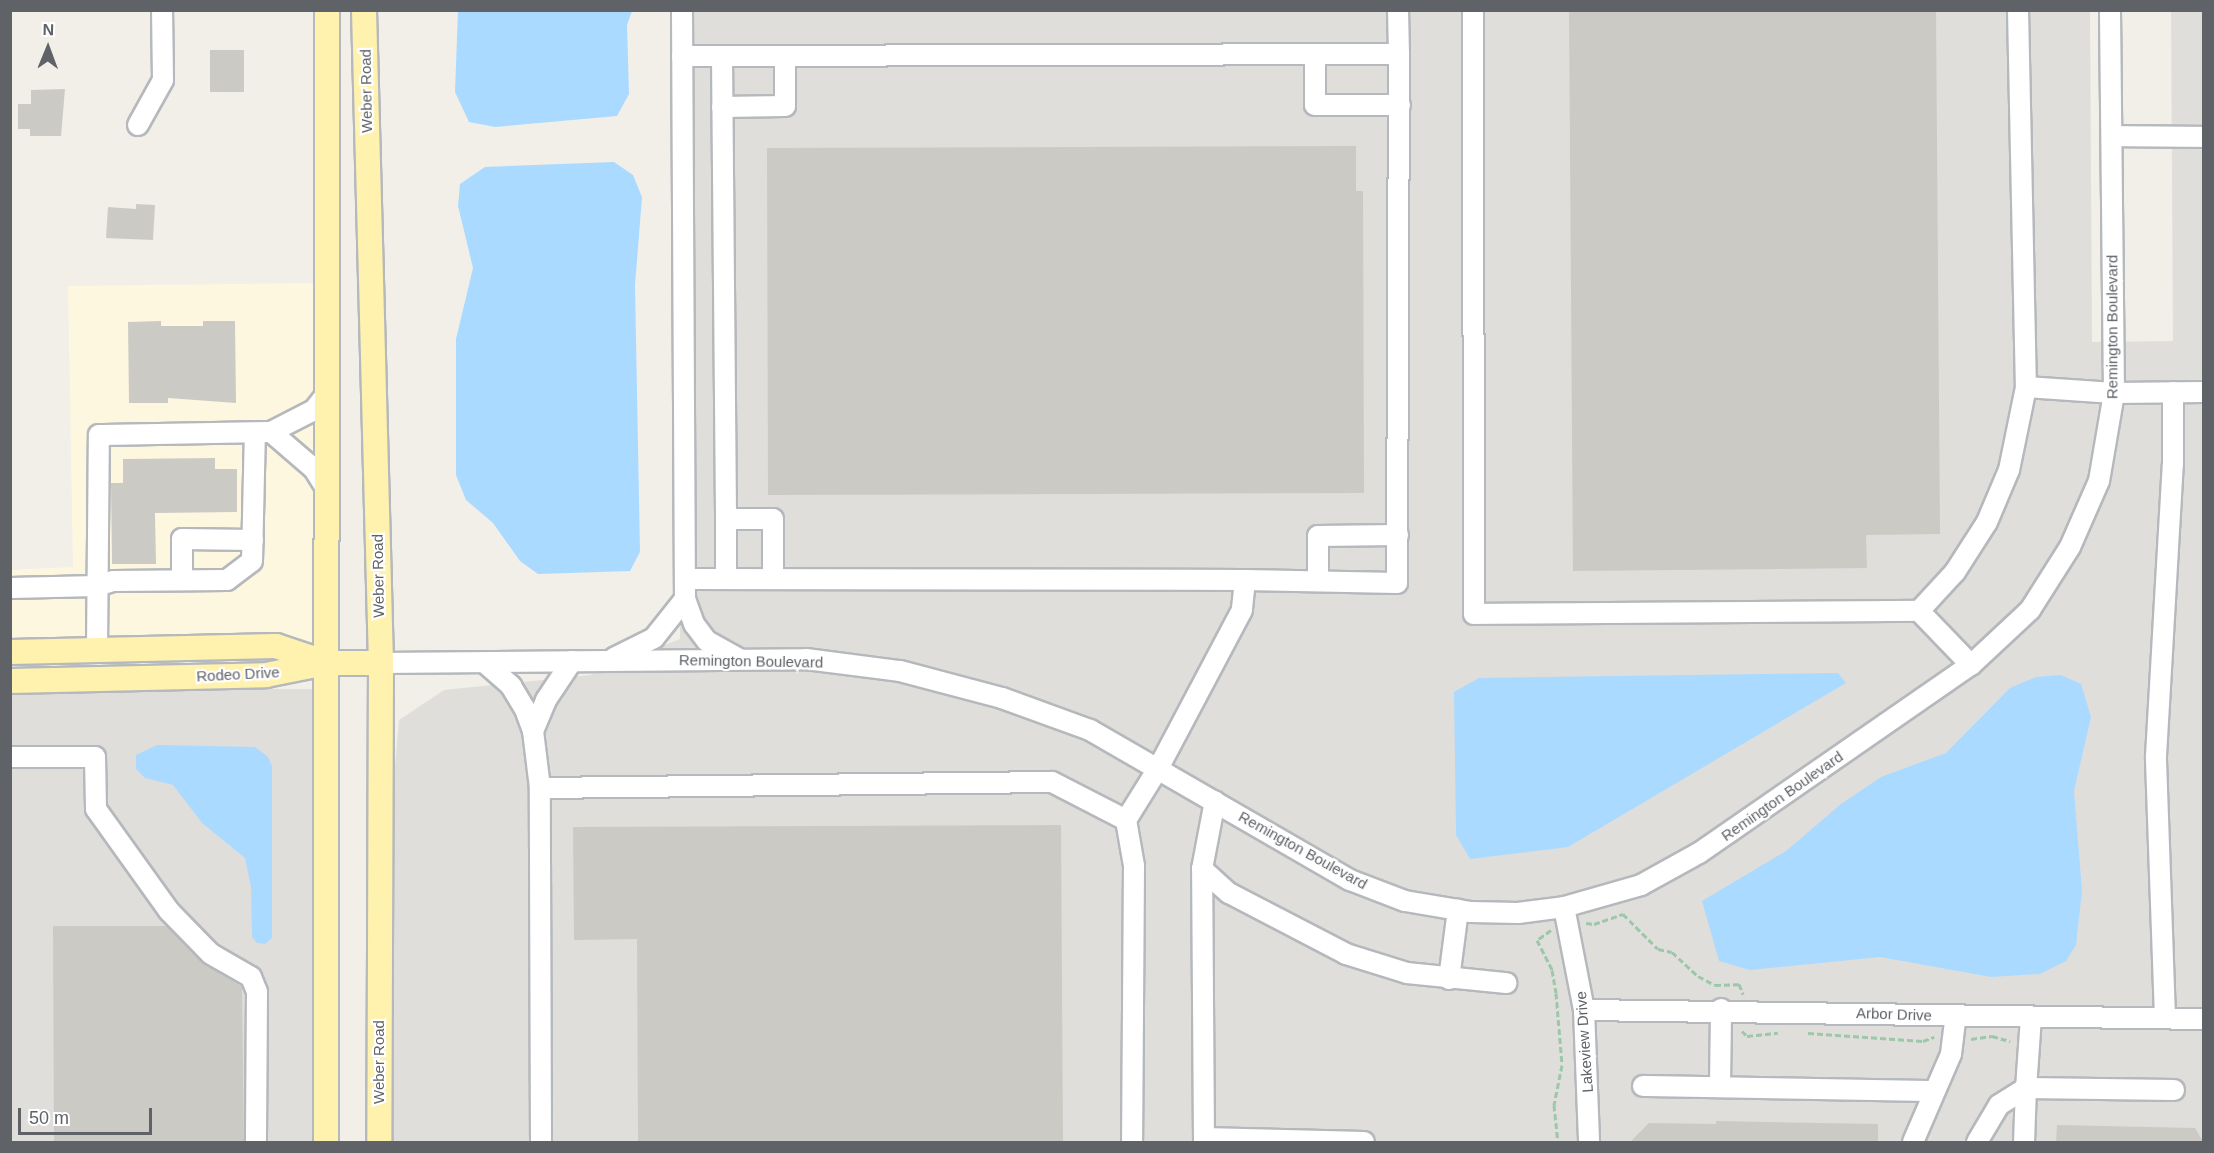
<!DOCTYPE html>
<html>
<head>
<meta charset="utf-8">
<style>
	body { margin:0 }
	#map { position:relative; width:2214px; height:1153px; overflow:hidden; background:#f1efe8; font-family:Arial,sans-serif }
	div>[style] { position:absolute }
	.commercial>* { inset:0; background:#fef7e0 }
	.industrial>* { inset:0; background:#e0deda; transform-origin:0 0 }
	.water>* { inset:0; background:#aadaff }
	.building>* { inset:0; background:#cccac5; transform-origin:0 0 }
	.path>* { height:3px; margin-top:-1.5px; transform-origin:0; background:repeating-linear-gradient(90deg,#9cc7a9 0 6px,transparent 0 9px) }
	.roads { filter:drop-shadow(2px 0 #b5b8bc) drop-shadow(-2px 0 #b5b8bc) drop-shadow(0 2px #b5b8bc) drop-shadow(0 -2px #b5b8bc) }
	.minor>* { height:20px; margin:-10px; padding:0 10px; transform-origin:10px; border-radius:10px; background:#fff }
	.major>* { height:24px; margin:-12px; padding:0 12px; transform-origin:12px; border-radius:12px; background:#fff2af }
	span { translate:-50% -50%; white-space:nowrap; text-align:center; line-height:1.15; -webkit-text-stroke:4.5px #fff; paint-order:stroke }
	.street-label { font-size:15px; color:#5f6368 }
	.frame { position:absolute; inset:0; border:12px solid #5f6368; pointer-events:none }
	.north { position:absolute; left:18px; top:18px; width:60px; height:60px; -webkit-text-stroke:4px #fff; paint-order:stroke; rotate:1deg; font-size:16px; font-weight:700; line-height:24px; text-align:center; color:#5f6368 }
	.north::after { content:''; display:block; margin:auto; width:21px; height:27px; background:#5f6368; clip-path:polygon(50% 0,100% 100%,50% 72%,0 100%) }
	.scale { position:absolute; left:18px; top:1108px; width:134px; height:27px; box-sizing:border-box; border:3px solid #5f6368; border-top:0; padding-left:8px; font-size:18px; line-height:21px; white-space:nowrap; color:#5f6368; -webkit-text-stroke:4px #fff; paint-order:stroke }
</style>
</head>
<body>
<div id="map">
	<div class="commercial">
		<i style="clip-path:polygon(318px 283px,322px 651px,11px 645px,10px 570px,73px 567px,68px 286px)"></i>
	</div>
	<div class="industrial">
		<i style="clip-path:polygon(678px 11px,2090px 11px,2092px 342px,2173px 341px,2171px 11px,2203px 11px,2203px 1142px,383px 1142px,391px 813px,399px 720px,444px 690px,590px 675px,680px 639px)"></i>
		<i style="left:313px;top:689px;width:453px;height:303px;rotate:90deg"></i>
	</div>
	<div class="water">
		<i style="clip-path:polygon(458px 11px,632px 11px,627px 25px,629px 94px,617px 116px,495px 127px,469px 122px,455px 92px)"></i>
		<i style="clip-path:polygon(614px 162px,633px 175px,642px 197px,635px 285px,640px 552px,630px 571px,538px 574px,520px 561px,493px 523px,466px 500px,456px 475px,456px 339px,473px 268px,458px 206px,460px 184px,485px 167px)"></i>
		<i style="clip-path:polygon(1838px 673px,1846px 683px,1568px 847px,1470px 859px,1456px 835px,1454px 692px,1479px 678px)"></i>
		<i style="clip-path:polygon(2061px 675px,2081px 684px,2091px 717px,2074px 791px,2082px 891px,2076px 945px,2066px 961px,2040px 974px,1991px 977px,1880px 957px,1750px 970px,1719px 961px,1702px 901px,1786px 851px,1841px 804px,1881px 777px,1946px 753px,2010px 688px,2036px 677px)"></i>
		<i style="clip-path:polygon(157px 745px,255px 747px,268px 757px,272px 766px,272px 938px,265px 944px,257px 943px,252px 937px,251px 887px,245px 858px,202px 823px,173px 785px,145px 778px,136px 769px,136px 755px)"></i>
	</div>
	<div class="building">
		<i style="clip-path:polygon(1569px 10px,1936px 10px,1940px 534px,1866px 535px,1867px 568px,1573px 571px)"></i>
		<i style="left:210px;top:50px;width:34px;height:42px"></i>
		<i style="clip-path:polygon(65px 89px,61px 136px,30px 136px,30px 129px,18px 129px,18px 104px,31px 104px,31px 90px)"></i>
		<i style="clip-path:polygon(1356px 146px,1356px 191px,1363px 191px,1364px 493px,768px 495px,767px 148px)"></i>
		<i style="clip-path:polygon(136px 204px,155px 205px,153px 240px,106px 238px,108px 207px,136px 209px)"></i>
		<i style="clip-path:polygon(161px 321px,161px 326px,203px 326px,203px 321px,235px 321px,236px 403px,168px 398px,168px 403px,129px 403px,128px 322px)"></i>
		<i style="clip-path:polygon(215px 458px,215px 469px,237px 469px,237px 512px,155px 513px,156px 564px,112px 564px,111px 483px,123px 483px,123px 459px)"></i>
		<i style="clip-path:polygon(1061px 825px,1063px 1143px,638px 1143px,637px 939px,574px 940px,573px 827px)"></i>
		<i style="clip-path:polygon(53px 926px,166px 926px,203px 963px,242px 987px,244px 1143px,54px 1143px)"></i>
		<i style="clip-path:polygon(1716px 1121px,1878px 1124px,1878px 1143px,1629px 1143px,1649px 1123px,1716px 1124px)"></i>
		<i style="clip-path:polygon(2057px 1125px,2195px 1128px,2204px 1143px,2056px 1143px)"></i>
	</div>
	<div class="path">
		<i style="left:1586px;top:923px;width:8px;rotate:7deg"></i>
		<i style="left:1594px;top:924px;width:31px;rotate:-19deg"></i>
		<i style="left:1623px;top:914px;width:49px;rotate:45deg"></i>
		<i style="left:1658px;top:949px;width:14px;rotate:12deg"></i>
		<i style="left:1672px;top:952px;width:35px;rotate:43deg"></i>
		<i style="left:1698px;top:976px;width:19px;rotate:28deg"></i>
		<i style="left:1715px;top:985px;width:24px;rotate:-2deg"></i>
		<i style="left:1739px;top:984px;width:11px;rotate:68deg"></i>
		<i style="left:1551px;top:930px;width:17px;rotate:144deg"></i>
		<i style="left:1537px;top:940px;width:34px;rotate:63deg"></i>
		<i style="left:1552px;top:970px;width:23px;rotate:80deg"></i>
		<i style="left:1556px;top:993px;width:72px;rotate:85.2deg"></i>
		<i style="left:1562px;top:1065px;width:41px;rotate:101.3deg"></i>
		<i style="left:1554px;top:1105px;width:37px;rotate:84deg"></i>
		<i style="left:1742px;top:1031px;width:7px;rotate:45deg"></i>
		<i style="left:1747px;top:1036px;width:31px;rotate:-6deg"></i>
		<i style="left:1808px;top:1033px;width:115px;rotate:4deg"></i>
		<i style="left:1923px;top:1041px;width:12px;rotate:-20deg"></i>
		<i style="left:1971px;top:1039px;width:21px;rotate:-8deg"></i>
		<i style="left:1992px;top:1036px;width:19px;rotate:16deg"></i>
	</div>
	<div class="roads">
		<div class="minor">
			<i style="left:682px;top:10px;width:589px;rotate:89.71deg"></i>
			<i style="left:685px;top:599px;width:27px;rotate:70deg"></i>
			<i style="left:694px;top:624px;width:21px;rotate:53deg"></i>
			<i style="left:707px;top:641px;width:37px;rotate:29deg"></i>
			<i style="left:1398px;top:10px;width:44px;rotate:88.7deg"></i>
			<i style="left:1473px;top:10px;width:604px;rotate:89.91deg"></i>
			<i style="left:1474px;top:614px;width:445px;rotate:-0.4deg"></i>
			<i style="left:1919px;top:611px;width:53px;rotate:-47.3deg"></i>
			<i style="left:1955px;top:572px;width:59px;rotate:-57.4deg"></i>
			<i style="left:1987px;top:522px;width:56px;rotate:-67.1deg"></i>
			<i style="left:2009px;top:470px;width:85px;rotate:-78.4deg"></i>
			<i style="left:2026px;top:387px;width:88px;rotate:3.9deg"></i>
			<i style="left:2114px;top:393px;width:90px;rotate:-0.6deg"></i>
			<i style="left:2018px;top:10px;width:377px;rotate:88.8deg"></i>
			<i style="left:1315px;top:55px;width:50px;rotate:90deg"></i>
			<i style="left:1315px;top:105px;width:85px"></i>
			<i style="left:682px;top:56px;width:40px"></i>
			<i style="left:722px;top:56px;width:463px;rotate:89.5deg"></i>
			<i style="left:722px;top:56px;width:677px;rotate:-0.17deg"></i>
			<i style="left:1399px;top:54px;width:529px;rotate:90.22deg"></i>
			<i style="left:1397px;top:583px;width:152px;rotate:-178.9deg"></i>
			<i style="left:722px;top:107px;width:63px;rotate:-0.9deg"></i>
			<i style="left:785px;top:106px;width:50px;rotate:-90deg"></i>
			<i style="left:138px;top:125px;width:51px;rotate:-60.9deg"></i>
			<i style="left:163px;top:80px;width:70px;rotate:-90.8deg"></i>
			<i style="left:2112px;top:136px;width:92px;rotate:0.6deg"></i>
			<i style="left:325px;top:396px;width:18px;rotate:128deg"></i>
			<i style="left:314px;top:410px;width:48px;rotate:152.9deg"></i>
			<i style="left:271px;top:432px;width:57px;rotate:40.7deg"></i>
			<i style="left:314px;top:469px;width:22px;rotate:58deg"></i>
			<i style="left:685px;top:579px;width:560px;rotate:0.1deg"></i>
			<i style="left:1245px;top:580px;width:30px;rotate:96deg"></i>
			<i style="left:1242px;top:610px;width:178px;rotate:117.9deg"></i>
			<i style="left:1159px;top:767px;width:62px;rotate:121.9deg"></i>
			<i style="left:1126px;top:820px;width:47px;rotate:80.1deg"></i>
			<i style="left:1134px;top:866px;width:276px;rotate:90.4deg"></i>
			<i style="left:726px;top:579px;width:60px;rotate:-90deg"></i>
			<i style="left:726px;top:519px;width:47px"></i>
			<i style="left:773px;top:519px;width:60px;rotate:90deg"></i>
			<i style="left:182px;top:580px;width:41px;rotate:-90deg"></i>
			<i style="left:182px;top:539px;width:71px;rotate:0.8deg"></i>
			<i style="left:1318px;top:581px;width:45px;rotate:-90deg"></i>
			<i style="left:1318px;top:536px;width:80px;rotate:-0.7deg"></i>
			<i style="left:10px;top:588px;width:87px;rotate:-1.3deg"></i>
			<i style="left:97px;top:586px;width:17px;rotate:-17deg"></i>
			<i style="left:113px;top:581px;width:114px;rotate:-0.5deg"></i>
			<i style="left:227px;top:580px;width:31px;rotate:-37deg"></i>
			<i style="left:252px;top:561px;width:128px;rotate:-88.7deg"></i>
			<i style="left:1919px;top:611px;width:75px;rotate:46.1deg"></i>
			<i style="left:97px;top:650px;width:215px;rotate:-89.5deg"></i>
			<i style="left:99px;top:435px;width:172px;rotate:-1deg"></i>
			<i style="left:614px;top:658px;width:45px;rotate:-26.6deg"></i>
			<i style="left:654px;top:638px;width:50px;rotate:-51.5deg"></i>
			<i style="left:381px;top:663px;width:425px;rotate:-0.5deg"></i>
			<i style="left:806px;top:659px;width:95px;rotate:7.3deg"></i>
			<i style="left:900px;top:671px;width:106px;rotate:14.8deg"></i>
			<i style="left:1002px;top:698px;width:94px;rotate:20deg"></i>
			<i style="left:1090px;top:730px;width:300px;rotate:30deg"></i>
			<i style="left:1350px;top:880px;width:59px;rotate:20.9deg"></i>
			<i style="left:1405px;top:901px;width:67px;rotate:9.5deg"></i>
			<i style="left:1471px;top:912px;width:47px;rotate:1.2deg"></i>
			<i style="left:1518px;top:913px;width:46px;rotate:-7.4deg"></i>
			<i style="left:1564px;top:907px;width:80px;rotate:-15.9deg"></i>
			<i style="left:1641px;top:885px;width:66px;rotate:-28.9deg"></i>
			<i style="left:1699px;top:853px;width:331px;rotate:-34.7deg"></i>
			<i style="left:1971px;top:665px;width:81px;rotate:-43deg"></i>
			<i style="left:2030px;top:610px;width:75px;rotate:-57.6deg"></i>
			<i style="left:2070px;top:547px;width:72px;rotate:-66.3deg"></i>
			<i style="left:2099px;top:481px;width:89px;rotate:-80.3deg"></i>
			<i style="left:2114px;top:393px;width:383px;rotate:-90.6deg"></i>
			<i style="left:485px;top:663px;width:35px;rotate:41deg"></i>
			<i style="left:511px;top:686px;width:27px;rotate:59deg"></i>
			<i style="left:525px;top:709px;width:23px;rotate:70deg"></i>
			<i style="left:533px;top:731px;width:57px;rotate:83deg"></i>
			<i style="left:533px;top:731px;width:34px;rotate:-67deg"></i>
			<i style="left:546px;top:700px;width:47px;rotate:-56.3deg"></i>
			<i style="left:10px;top:757px;width:85px"></i>
			<i style="left:95px;top:757px;width:52px;rotate:88.9deg"></i>
			<i style="left:96px;top:809px;width:125px;rotate:54.4deg"></i>
			<i style="left:169px;top:911px;width:60px;rotate:45.7deg"></i>
			<i style="left:211px;top:954px;width:46px;rotate:29.9deg"></i>
			<i style="left:251px;top:977px;width:16px;rotate:68deg"></i>
			<i style="left:257px;top:992px;width:150px;rotate:90.4deg"></i>
			<i style="left:1202px;top:869px;width:36px;rotate:42deg"></i>
			<i style="left:1229px;top:893px;width:132px;rotate:27.5deg"></i>
			<i style="left:1346px;top:954px;width:64px;rotate:17.3deg"></i>
			<i style="left:1407px;top:973px;width:100px;rotate:5.8deg"></i>
			<i style="left:1564px;top:907px;width:105px;rotate:79deg"></i>
			<i style="left:1584px;top:1010px;width:132px;rotate:87.8deg"></i>
			<i style="left:1449px;top:979px;width:70px;rotate:-82.6deg"></i>
			<i style="left:1584px;top:1010px;width:620px;rotate:0.83deg"></i>
			<i style="left:2031px;top:1017px;width:71px;rotate:94deg"></i>
			<i style="left:2026px;top:1088px;width:148px;rotate:0.8deg"></i>
			<i style="left:2165px;top:1018px;width:262px;rotate:-92deg"></i>
			<i style="left:2156px;top:756px;width:292px;rotate:-86.7deg"></i>
			<i style="left:2173px;top:464px;width:72px;rotate:-90deg"></i>
			<i style="left:1720px;top:1085px;width:76px;rotate:-89.2deg"></i>
			<i style="left:1643px;top:1086px;width:290px;rotate:1deg"></i>
			<i style="left:1204px;top:1138px;width:160px;rotate:1.4deg"></i>
			<i style="left:541px;top:1142px;width:354px;rotate:-90.2deg"></i>
			<i style="left:540px;top:788px;width:512px;rotate:-0.67deg"></i>
			<i style="left:1052px;top:782px;width:83px;rotate:27.2deg"></i>
			<i style="left:1204px;top:1142px;width:273px;rotate:-90.4deg"></i>
			<i style="left:1202px;top:869px;width:69px;rotate:-79.2deg"></i>
			<i style="left:1913px;top:1142px;width:96px;rotate:-66.6deg"></i>
			<i style="left:1951px;top:1054px;width:39px;rotate:-83deg"></i>
			<i style="left:1977px;top:1142px;width:43px;rotate:-59.3deg"></i>
			<i style="left:1999px;top:1105px;width:32px;rotate:-32deg"></i>
			<i style="left:2026px;top:1088px;width:54px;rotate:92.1deg"></i>
		</div>
		<div class="major">
			<i style="left:364px;top:10px;width:653px;rotate:88.51deg"></i>
			<i style="left:381px;top:663px;width:479px;rotate:90.2deg"></i>
			<i style="left:10px;top:652px;width:266px;rotate:-1.3deg"></i>
			<i style="left:276px;top:646px;width:51px;rotate:18.4deg"></i>
			<i style="left:10px;top:681px;width:256px;rotate:-1.3deg"></i>
			<i style="left:266px;top:675px;width:61px;rotate:-11.3deg"></i>
			<i style="left:326px;top:663px;width:55px"></i>
			<i style="left:326px;top:1142px;width:1132px;rotate:-89.95deg"></i>
		</div>
	</div>
	<div class="street-label">
		<span style="left:366px;top:91px;rotate:-91deg">Weber Road</span>
		<span style="left:2112px;top:327px;rotate:-90deg">Remington Boulevard</span>
		<span style="left:378px;top:576px;rotate:-91deg">Weber Road</span>
		<span style="left:751px;top:661px;rotate:1deg">Remington Boulevard</span>
		<span style="left:238px;top:674px;rotate:-3deg">Rodeo Drive</span>
		<span style="left:1782px;top:796px;rotate:-35deg">Remington Boulevard</span>
		<span style="left:1303px;top:850px;rotate:29deg">Remington Boulevard</span>
		<span style="left:1894px;top:1014px;rotate:2deg">Arbor Drive</span>
		<span style="left:1584px;top:1042px;rotate:-94deg">Lakeview Drive</span>
		<span style="left:379px;top:1062px;rotate:-90deg">Weber Road</span>
	</div>
	<div class="frame"></div>
	<div class="north">N</div>
	<div class="scale">50 m</div>
</div>
</body>
</html>
